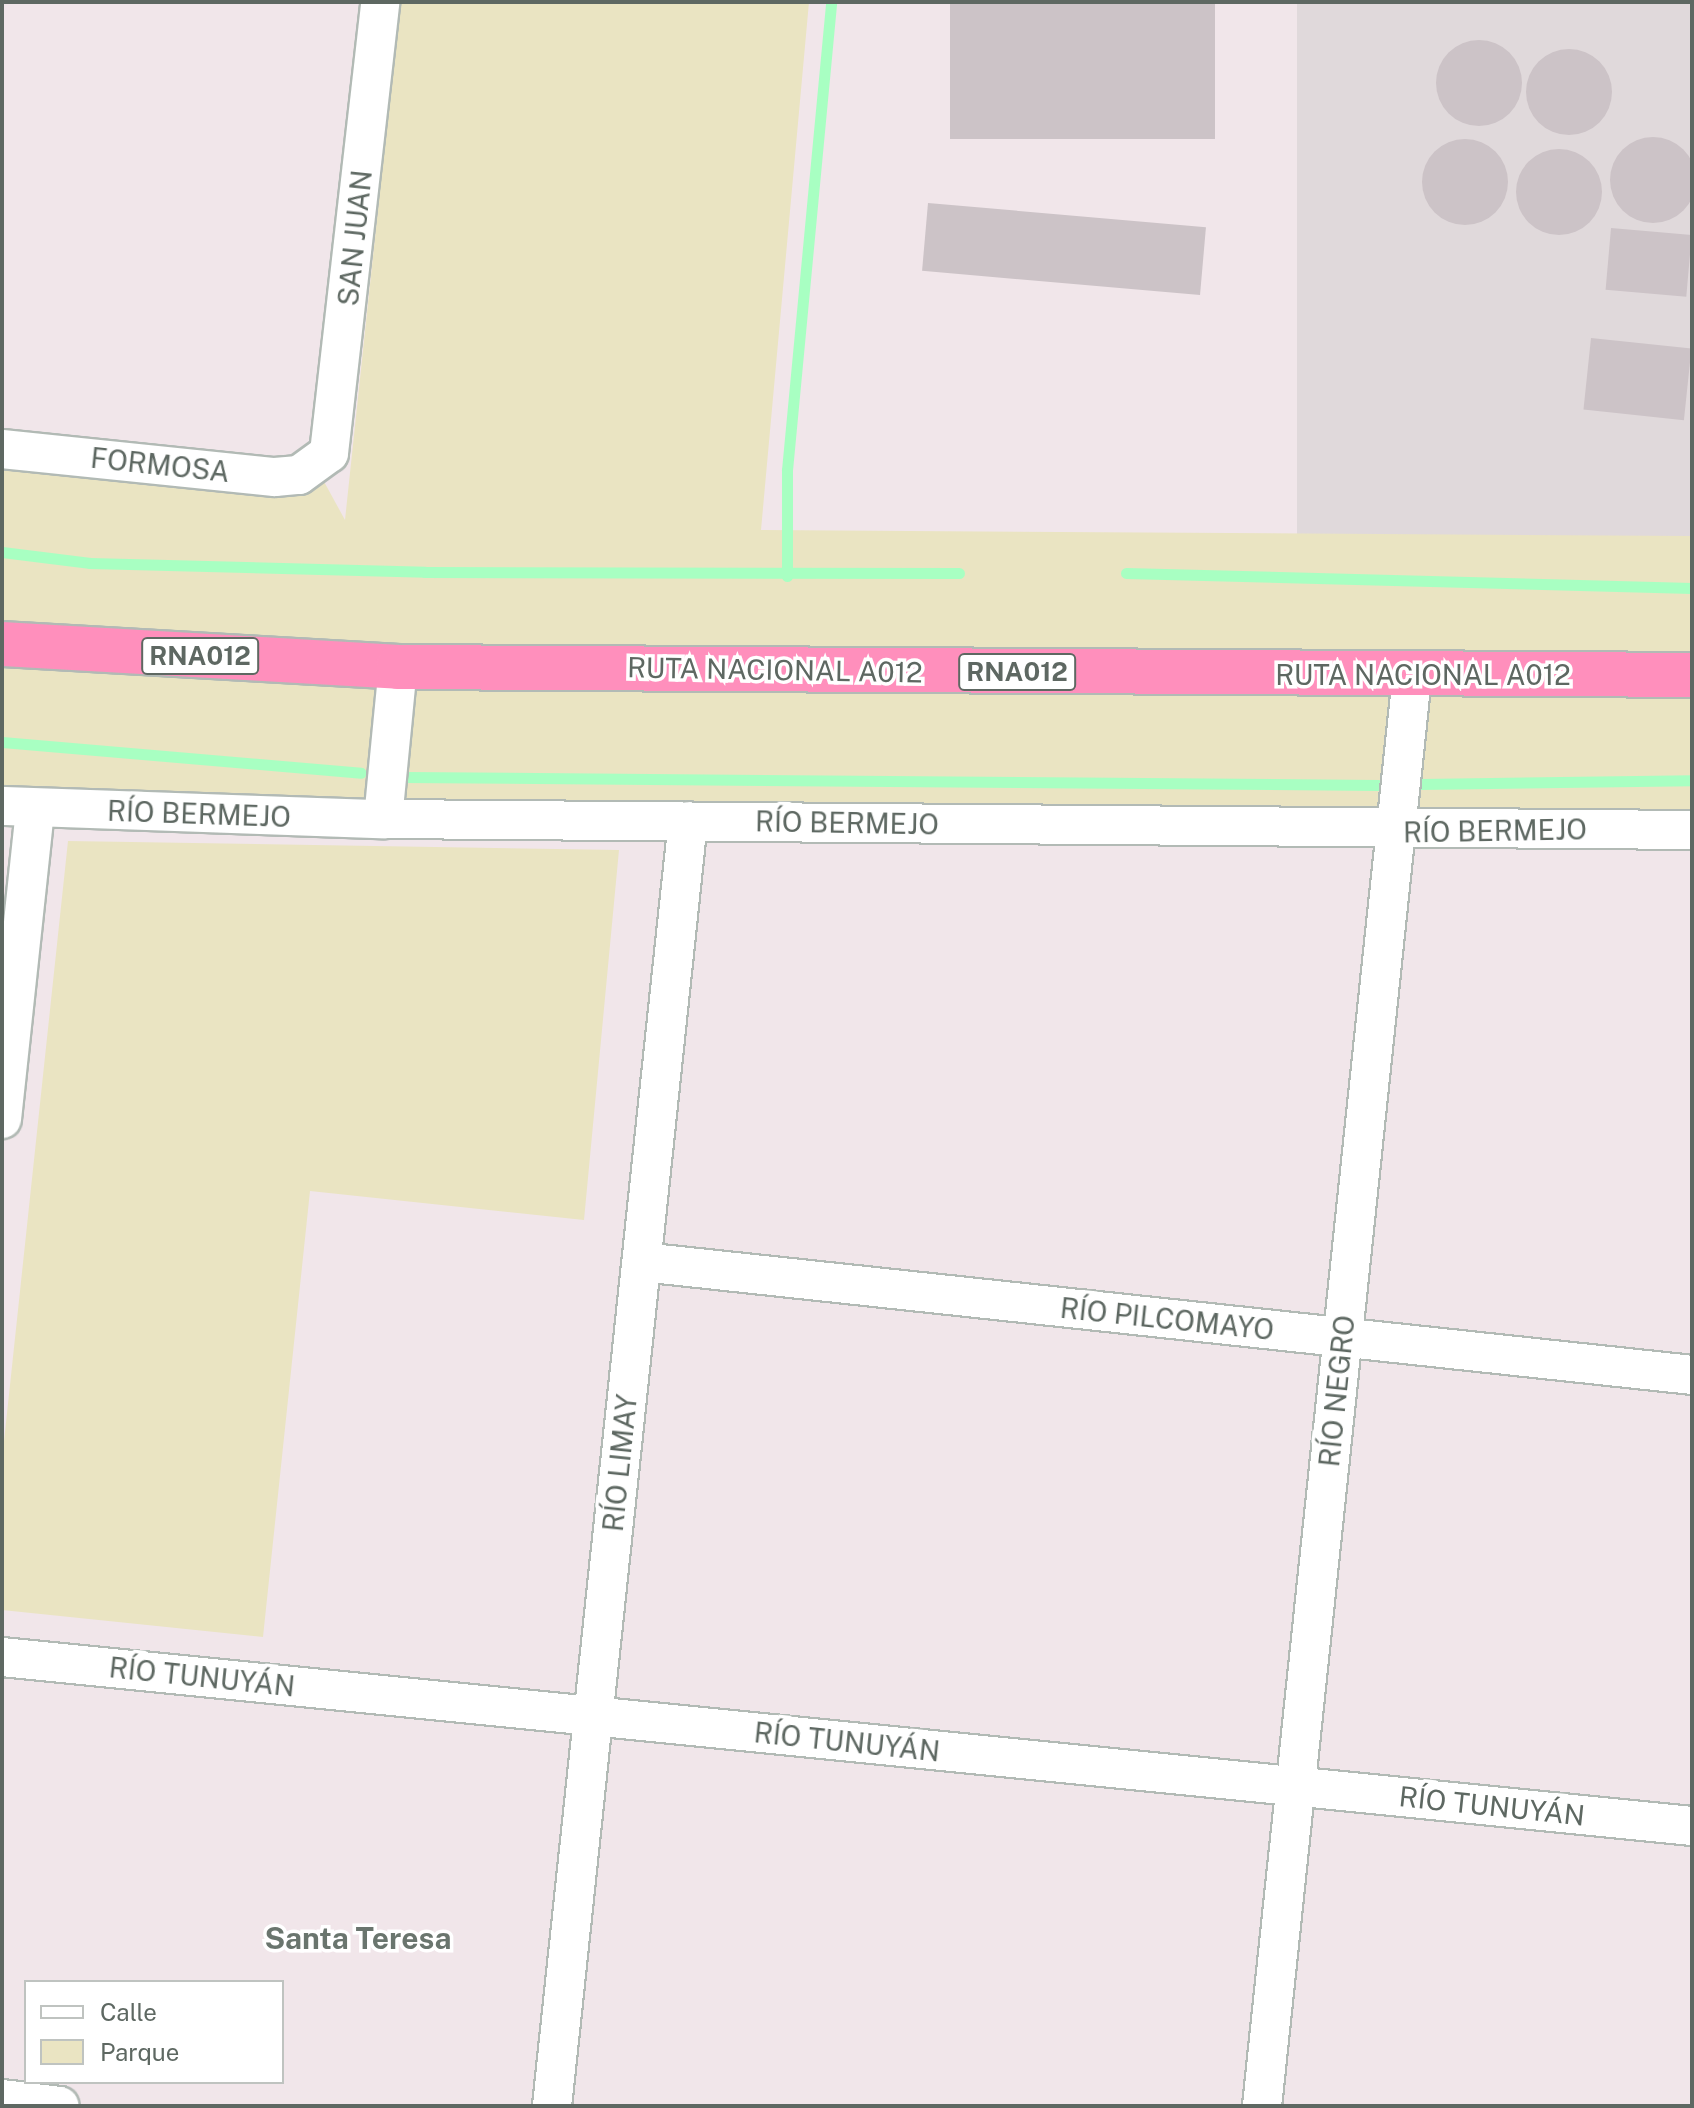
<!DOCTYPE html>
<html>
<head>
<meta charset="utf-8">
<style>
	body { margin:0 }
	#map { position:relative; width:1694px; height:2108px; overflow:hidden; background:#f1e6ea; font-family:"Public Sans",sans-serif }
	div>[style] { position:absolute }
	.industrial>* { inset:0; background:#e0d9db; transform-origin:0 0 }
	.green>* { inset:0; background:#eae4c2 }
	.stream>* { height:11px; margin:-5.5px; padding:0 5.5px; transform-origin:5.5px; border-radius:5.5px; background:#a8ffc2 }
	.building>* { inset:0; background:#ccc3c7; transform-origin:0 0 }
	.round { border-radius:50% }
	.roads { filter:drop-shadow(2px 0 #b2bab5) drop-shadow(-2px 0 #b2bab5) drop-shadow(0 2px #b2bab5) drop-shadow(0 -2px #b2bab5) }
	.minor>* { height:38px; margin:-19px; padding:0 19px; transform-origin:19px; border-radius:19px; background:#fff }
	.highway>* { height:44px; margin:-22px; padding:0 22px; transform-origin:22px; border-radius:22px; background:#ff8fbc }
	span { translate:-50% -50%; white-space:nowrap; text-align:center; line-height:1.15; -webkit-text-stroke:7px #fff; paint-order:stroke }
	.shield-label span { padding:2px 6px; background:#fff; border:2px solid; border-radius:6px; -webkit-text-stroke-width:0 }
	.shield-label { font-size:26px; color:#5e6862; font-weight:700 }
	.street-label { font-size:28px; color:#5e6862 }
	.neighbourhood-label { font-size:30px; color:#6a756e; font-weight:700 }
	.frame { position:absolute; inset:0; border:4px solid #5e6862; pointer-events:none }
	.legend { position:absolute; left:24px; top:1980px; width:260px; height:104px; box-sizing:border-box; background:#fff; border:2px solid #bfc3c0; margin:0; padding:10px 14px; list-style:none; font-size:24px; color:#5e6862 }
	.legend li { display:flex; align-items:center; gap:16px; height:40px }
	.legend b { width:40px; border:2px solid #bfc3c0 }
</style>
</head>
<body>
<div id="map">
	<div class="industrial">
		<i style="left:1297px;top:2px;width:395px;height:535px"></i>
	</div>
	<div class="green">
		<i style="clip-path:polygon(400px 2px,809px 2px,761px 530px,1692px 536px,1692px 830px,2px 806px,2px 449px,316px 467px,345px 520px)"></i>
		<i style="clip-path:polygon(68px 841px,619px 850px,584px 1220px,310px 1191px,263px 1637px,2px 1610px,2px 1460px)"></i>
	</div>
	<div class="stream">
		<i style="left:2px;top:552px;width:89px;rotate:7.1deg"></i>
		<i style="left:90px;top:563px;width:335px;rotate:1.5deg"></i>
		<i style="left:425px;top:572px;width:534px;rotate:0.11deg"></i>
		<i style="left:1126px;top:573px;width:566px;rotate:1.52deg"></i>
		<i style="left:787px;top:576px;width:106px;rotate:-90deg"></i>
		<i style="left:787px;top:470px;width:470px;rotate:-84.6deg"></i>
		<i style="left:2px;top:742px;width:360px;rotate:4.9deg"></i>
		<i style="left:403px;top:777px;width:975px;rotate:0.47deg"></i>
		<i style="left:1420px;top:784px;width:272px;rotate:-0.8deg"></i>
	</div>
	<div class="building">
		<i style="left:950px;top:2px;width:265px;height:137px"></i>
		<i class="round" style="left:1436px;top:40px;width:86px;height:86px"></i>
		<i class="round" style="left:1526px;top:49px;width:86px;height:86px"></i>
		<i class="round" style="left:1610px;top:137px;width:86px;height:86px"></i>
		<i class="round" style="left:1422px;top:139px;width:86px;height:86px"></i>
		<i class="round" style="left:1516px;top:149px;width:86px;height:86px"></i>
		<i style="left:928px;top:203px;width:279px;height:68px;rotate:5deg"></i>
		<i style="left:1611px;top:228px;width:81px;height:62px;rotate:5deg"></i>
		<i style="left:1591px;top:338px;width:101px;height:72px;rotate:6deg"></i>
	</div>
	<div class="roads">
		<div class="minor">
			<i style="left:2px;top:449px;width:274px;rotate:5.9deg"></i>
			<i style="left:275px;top:477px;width:24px;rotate:-5deg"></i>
			<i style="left:299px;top:475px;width:37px;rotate:-36deg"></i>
			<i style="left:329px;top:453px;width:454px;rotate:-83.5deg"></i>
			<i style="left:2px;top:806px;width:381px;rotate:2deg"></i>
			<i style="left:383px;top:819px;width:1309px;rotate:0.48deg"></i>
			<i style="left:383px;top:819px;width:153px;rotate:-84.4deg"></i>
			<i style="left:2px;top:1119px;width:312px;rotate:-83.9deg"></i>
			<i style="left:642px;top:1262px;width:1056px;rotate:6.14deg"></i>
			<i style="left:2px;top:1657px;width:1698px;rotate:5.71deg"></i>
			<i style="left:2px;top:2099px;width:58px;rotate:6.9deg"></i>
			<i style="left:552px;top:2106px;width:1292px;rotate:-83.96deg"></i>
			<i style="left:1262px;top:2106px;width:1437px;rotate:-84.01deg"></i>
		</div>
		<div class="highway">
			<i style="left:2px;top:644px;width:397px;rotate:3.3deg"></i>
			<i style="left:398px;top:667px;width:1294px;rotate:0.35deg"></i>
		</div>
	</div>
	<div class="shield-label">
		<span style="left:200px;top:656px">RNA012</span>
		<span style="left:1017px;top:672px">RNA012</span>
	</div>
	<div class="street-label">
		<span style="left:355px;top:238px;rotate:-84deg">SAN JUAN</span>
		<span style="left:160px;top:465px;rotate:6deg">FORMOSA</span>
		<span style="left:775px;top:670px;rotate:1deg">RUTA NACIONAL A012</span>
		<span style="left:1423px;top:675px">RUTA NACIONAL A012</span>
		<span style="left:199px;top:814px;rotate:2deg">RÍO BERMEJO</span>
		<span style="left:847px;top:823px;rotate:1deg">RÍO BERMEJO</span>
		<span style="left:1495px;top:831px;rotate:-1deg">RÍO BERMEJO</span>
		<span style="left:1167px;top:1319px;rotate:6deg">RÍO PILCOMAYO</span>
		<span style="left:1337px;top:1391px;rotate:-84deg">RÍO NEGRO</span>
		<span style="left:620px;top:1463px;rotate:-84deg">RÍO LIMAY</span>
		<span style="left:202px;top:1677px;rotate:6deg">RÍO TUNUYÁN</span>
		<span style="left:847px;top:1742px;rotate:6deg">RÍO TUNUYÁN</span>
		<span style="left:1492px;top:1806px;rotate:6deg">RÍO TUNUYÁN</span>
	</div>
	<div class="neighbourhood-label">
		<span style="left:358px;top:1938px">Santa Teresa</span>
	</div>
	<div class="frame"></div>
	<ul class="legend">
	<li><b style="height:10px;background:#fff"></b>Calle</li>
	<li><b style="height:22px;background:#eae4c2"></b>Parque</li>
	</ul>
</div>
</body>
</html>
